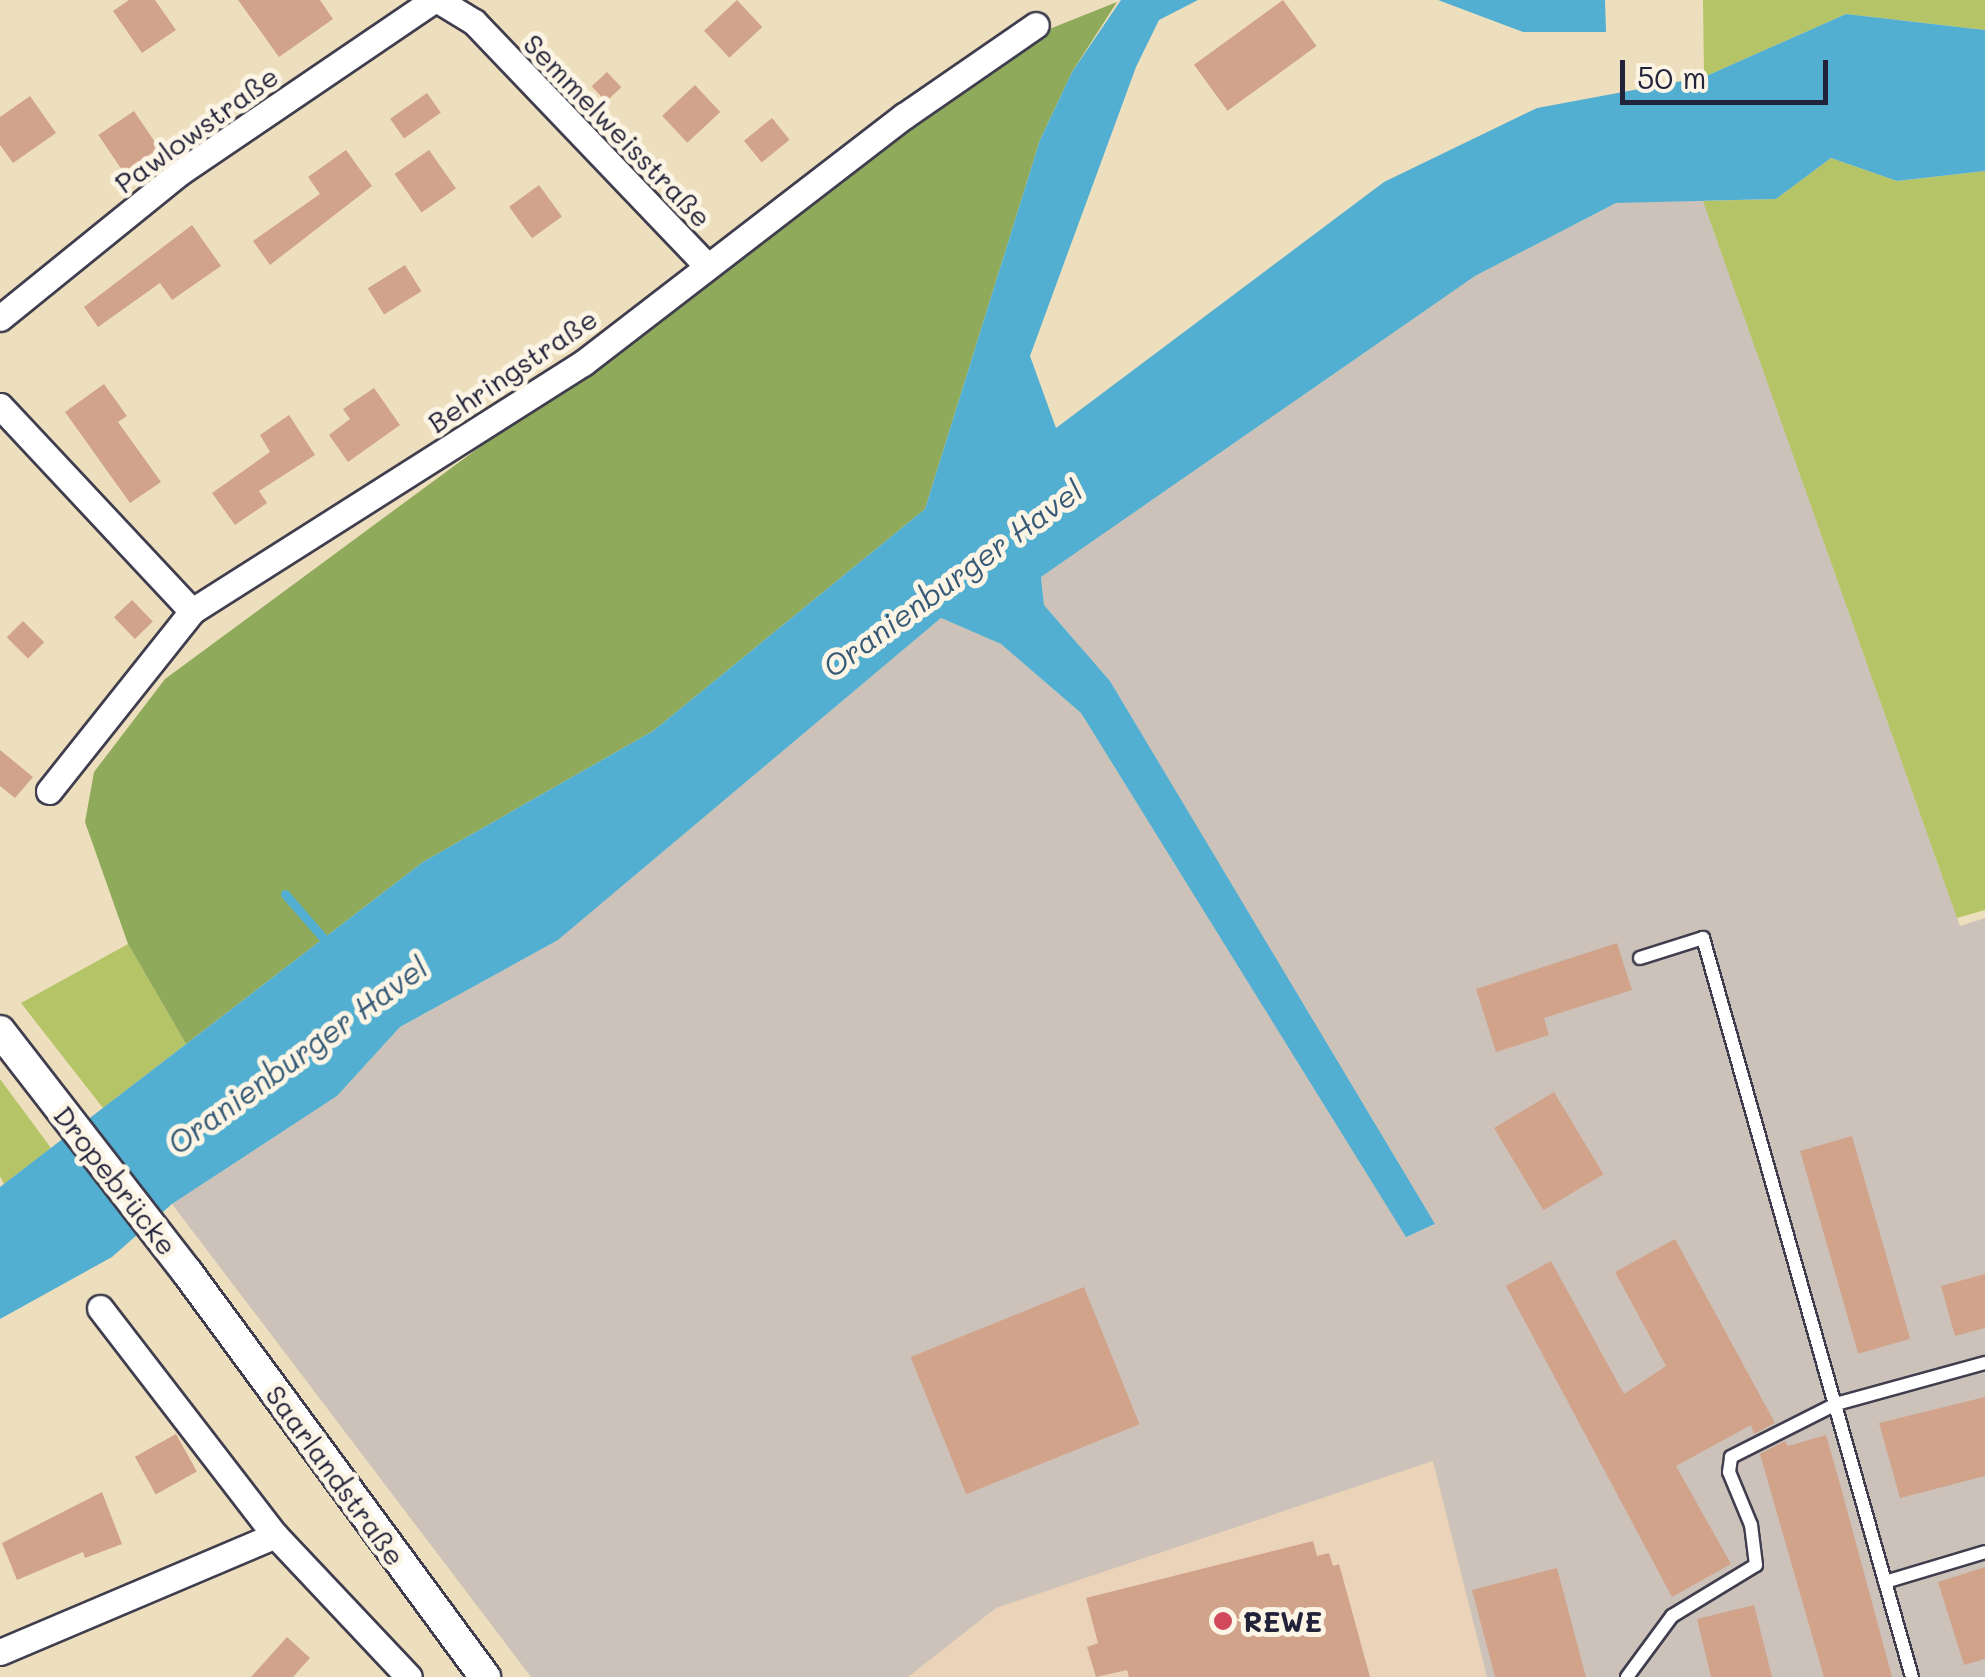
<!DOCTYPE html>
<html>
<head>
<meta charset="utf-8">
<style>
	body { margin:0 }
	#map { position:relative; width:1985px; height:1677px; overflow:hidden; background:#eddfbd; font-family:Mali,sans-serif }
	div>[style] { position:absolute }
	.built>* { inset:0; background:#ead3b8 }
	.industrial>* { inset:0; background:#ccc2b9 }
	.green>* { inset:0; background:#b5c467 }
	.forest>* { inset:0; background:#90aa5c }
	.water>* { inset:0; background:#53afd1 }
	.stream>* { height:9px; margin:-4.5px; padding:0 4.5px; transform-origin:4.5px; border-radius:4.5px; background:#53afd1 }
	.building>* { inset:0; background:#d1a38b; transform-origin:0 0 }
	.roads { filter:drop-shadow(2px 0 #403e4e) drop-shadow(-2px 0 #403e4e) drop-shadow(0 2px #403e4e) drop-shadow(0 -2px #403e4e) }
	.service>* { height:12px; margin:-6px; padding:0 6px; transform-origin:6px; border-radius:6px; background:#fff }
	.minor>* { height:25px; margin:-12.5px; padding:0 12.5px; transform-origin:12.5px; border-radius:12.5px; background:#fff }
	.tertiary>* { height:30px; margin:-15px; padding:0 15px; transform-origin:15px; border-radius:15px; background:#fff }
	.dots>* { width:28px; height:28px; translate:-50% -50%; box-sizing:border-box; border:5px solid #fcf5e5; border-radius:50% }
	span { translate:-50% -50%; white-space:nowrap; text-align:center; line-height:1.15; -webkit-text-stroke:10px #fcf5e5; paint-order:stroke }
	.street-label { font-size:28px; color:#22223b }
	.poi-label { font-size:28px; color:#22223b; font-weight:700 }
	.left { translate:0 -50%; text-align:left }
	.water-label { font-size:30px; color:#365a77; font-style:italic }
	.scale { position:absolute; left:1620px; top:60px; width:208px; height:45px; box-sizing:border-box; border:5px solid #22223b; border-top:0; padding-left:12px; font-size:30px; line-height:35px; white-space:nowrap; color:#22223b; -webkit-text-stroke:8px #fcf5e5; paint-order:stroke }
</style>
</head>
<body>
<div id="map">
	<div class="built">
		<i style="clip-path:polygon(1434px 1461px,1487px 1677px,908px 1677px,996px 1608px)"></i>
	</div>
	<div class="industrial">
		<i style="clip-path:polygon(1703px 200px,1960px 926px,1985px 918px,1985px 1677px,1487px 1677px,1433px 1461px,996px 1608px,908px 1677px,531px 1677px,172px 1204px,337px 1096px,400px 1027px,558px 940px,941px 618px,1001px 644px,1081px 713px,1406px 1236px,1434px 1225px,1110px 681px,1044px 605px,1041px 577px,1475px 276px,1616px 203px)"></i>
	</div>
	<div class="green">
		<i style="clip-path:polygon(1703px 0,1985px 0,1985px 30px,1846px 14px,1704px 77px)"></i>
		<i style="clip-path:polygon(1831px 158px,1897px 181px,1985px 171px,1985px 910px,1957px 918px,1703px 201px,1776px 199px)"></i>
		<i style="clip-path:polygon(128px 944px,186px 1044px,103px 1108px,21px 1003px)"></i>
		<i style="clip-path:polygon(0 1079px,51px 1148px,4px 1184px,0 1176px)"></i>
	</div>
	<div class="forest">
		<i style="clip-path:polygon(1117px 2px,1072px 72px,1040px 140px,925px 509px,653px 731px,423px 862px,186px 1044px,128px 944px,85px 822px,94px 772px,165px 679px,705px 281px,1014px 43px)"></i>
	</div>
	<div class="water">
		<i style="clip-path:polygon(1121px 0,1198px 0,1159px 20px,1136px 67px,1030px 356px,1056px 428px,1384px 182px,1537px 108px,1704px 77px,1846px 14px,1985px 30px,1985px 171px,1897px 181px,1831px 158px,1776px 199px,1616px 203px,1475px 276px,1041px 577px,1044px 605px,1110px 681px,1435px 1224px,1406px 1237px,1081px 713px,1001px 644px,941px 618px,558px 940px,400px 1027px,337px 1096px,172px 1204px,112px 1257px,0 1319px,0 1187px,423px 862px,653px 731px,925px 509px,1040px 140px,1072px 72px)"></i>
		<i style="clip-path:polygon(1438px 0,1605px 0,1606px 32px,1523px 32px)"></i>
	</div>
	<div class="stream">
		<i style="left:285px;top:894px;width:70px;rotate:49deg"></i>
	</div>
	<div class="building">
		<i style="clip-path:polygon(129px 0,155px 0,176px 30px,142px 53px,113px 11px)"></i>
		<i style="clip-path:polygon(238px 0,320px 0,333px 19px,279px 57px)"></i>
		<i style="left:737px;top:0;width:37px;height:45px;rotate:47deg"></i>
		<i style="left:1283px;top:0;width:57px;height:110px;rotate:54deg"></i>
		<i style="left:607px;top:72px;width:21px;height:21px;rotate:47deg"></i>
		<i style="left:695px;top:85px;width:37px;height:45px;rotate:47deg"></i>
		<i style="left:427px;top:93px;width:24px;height:45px;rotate:55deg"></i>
		<i style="clip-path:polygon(30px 96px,56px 133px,13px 163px,0 145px,0 117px)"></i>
		<i style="left:134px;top:111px;width:45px;height:43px;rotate:56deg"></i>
		<i style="left:772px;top:118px;width:28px;height:36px;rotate:51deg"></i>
		<i style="clip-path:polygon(346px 150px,372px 186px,270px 265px,253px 241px,320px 194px,308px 177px)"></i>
		<i style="left:429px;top:150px;width:47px;height:42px;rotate:55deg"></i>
		<i style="left:539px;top:185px;width:39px;height:37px;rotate:54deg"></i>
		<i style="clip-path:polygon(192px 225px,221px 266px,172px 300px,160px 283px,98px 327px,84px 307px)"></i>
		<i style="left:405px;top:265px;width:31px;height:44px;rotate:58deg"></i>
		<i style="clip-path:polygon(104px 384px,127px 416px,118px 422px,161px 482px,130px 503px,65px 412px)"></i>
		<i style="clip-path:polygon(374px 388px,400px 425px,348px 462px,329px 435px,350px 419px,343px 409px)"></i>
		<i style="clip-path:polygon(289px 415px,315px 455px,259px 491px,267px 503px,235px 525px,212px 493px,270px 452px,260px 435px)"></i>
		<i style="left:132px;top:600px;width:30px;height:25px;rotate:46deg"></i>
		<i style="left:23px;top:621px;width:30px;height:23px;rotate:45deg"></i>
		<i style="clip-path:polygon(0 750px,33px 777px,15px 798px,0 786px)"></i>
		<i style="clip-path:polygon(1617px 943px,1632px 990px,1544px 1018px,1549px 1035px,1496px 1052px,1476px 989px)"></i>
		<i style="left:1554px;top:1092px;width:96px;height:70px;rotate:59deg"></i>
		<i style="left:1852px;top:1136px;width:211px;height:54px;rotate:74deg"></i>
		<i style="clip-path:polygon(1675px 1239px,1775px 1423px,1754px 1434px,1751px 1425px,1676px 1466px,1731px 1564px,1672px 1597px,1506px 1286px,1551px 1261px,1624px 1394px,1666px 1366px,1615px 1272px)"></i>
		<i style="clip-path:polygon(1985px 1274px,1985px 1328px,1955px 1336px,1941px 1286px)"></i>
		<i style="left:1084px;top:1287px;width:148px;height:187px;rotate:68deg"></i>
		<i style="clip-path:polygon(1985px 1397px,1985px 1476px,1900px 1498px,1879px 1423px)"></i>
		<i style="left:176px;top:1434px;width:43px;height:47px;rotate:61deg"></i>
		<i style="clip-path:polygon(1826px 1435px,1842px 1491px,1892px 1677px,1824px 1677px,1760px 1454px,1785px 1441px,1788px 1446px)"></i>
		<i style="clip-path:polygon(102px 1492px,122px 1544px,85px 1558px,83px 1552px,17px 1580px,2px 1543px)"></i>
		<i style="clip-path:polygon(1313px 1541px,1317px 1556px,1329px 1553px,1333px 1566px,1339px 1564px,1370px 1677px,1129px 1677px,1127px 1670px,1096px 1677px,1087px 1647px,1098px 1643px,1086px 1598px)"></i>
		<i style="clip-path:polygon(1985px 1567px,1985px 1659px,1964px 1665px,1938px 1582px)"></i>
		<i style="clip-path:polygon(1557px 1568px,1586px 1677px,1495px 1677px,1472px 1590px)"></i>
		<i style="clip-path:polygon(1754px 1605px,1772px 1677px,1711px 1677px,1697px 1619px)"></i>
		<i style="clip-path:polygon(287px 1637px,310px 1658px,293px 1677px,251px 1677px)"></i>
	</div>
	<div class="roads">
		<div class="service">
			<i style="left:1640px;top:958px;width:66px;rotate:-17.6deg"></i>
			<i style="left:1703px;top:938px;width:768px;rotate:74.21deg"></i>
			<i style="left:1885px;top:1582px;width:104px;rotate:-16.7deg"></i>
			<i style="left:1627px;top:1677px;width:76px;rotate:-53.6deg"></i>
			<i style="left:1672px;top:1616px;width:98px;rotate:-31.3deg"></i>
			<i style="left:1756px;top:1565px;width:40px;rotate:-97.1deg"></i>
			<i style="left:1751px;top:1525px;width:57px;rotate:-112.5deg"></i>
			<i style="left:1729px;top:1472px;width:15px;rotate:-82deg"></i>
			<i style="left:1731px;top:1457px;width:118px;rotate:-26.8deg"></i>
			<i style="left:1836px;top:1404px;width:155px;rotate:-15.4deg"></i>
		</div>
		<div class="minor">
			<i style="left:438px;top:0;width:42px;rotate:31.4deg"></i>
			<i style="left:474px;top:22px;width:336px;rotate:46.3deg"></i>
			<i style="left:0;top:318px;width:230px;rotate:-39deg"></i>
			<i style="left:179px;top:173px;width:308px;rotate:-34.2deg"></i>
			<i style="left:0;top:406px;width:281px;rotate:46.9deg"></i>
			<i style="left:49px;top:791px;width:230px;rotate:-51.5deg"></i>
			<i style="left:192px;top:611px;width:463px;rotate:-32.4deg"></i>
			<i style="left:583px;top:363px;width:405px;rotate:-37.6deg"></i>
			<i style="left:904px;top:116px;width:160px;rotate:-34.6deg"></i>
			<i style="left:100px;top:1308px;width:287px;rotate:52.4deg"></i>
			<i style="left:275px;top:1535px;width:195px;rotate:46.7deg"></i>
			<i style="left:0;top:1652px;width:299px;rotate:-23deg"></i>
		</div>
		<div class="tertiary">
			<i style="left:0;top:1031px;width:305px;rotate:52.2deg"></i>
			<i style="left:187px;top:1272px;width:503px;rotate:53.65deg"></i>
		</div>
	</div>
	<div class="dots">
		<i style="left:1223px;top:1621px;background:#d1495b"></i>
	</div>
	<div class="street-label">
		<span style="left:196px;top:129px;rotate:-36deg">Pawlowstraße</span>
		<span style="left:618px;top:130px;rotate:46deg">Semmelweisstraße</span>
		<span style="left:512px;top:370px;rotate:-34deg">Behringstraße</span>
		<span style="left:116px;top:1180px;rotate:52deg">Dropebrücke</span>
		<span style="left:336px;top:1475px;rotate:54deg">Saarlandstraße</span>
	</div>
	<div class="poi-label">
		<span class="left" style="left:1243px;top:1621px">REWE</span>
	</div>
	<div class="water-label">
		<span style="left:952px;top:578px;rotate:-36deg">Oranienburger Havel</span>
		<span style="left:297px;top:1055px;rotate:-36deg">Oranienburger Havel</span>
	</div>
	<div class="scale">50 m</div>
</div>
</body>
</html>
